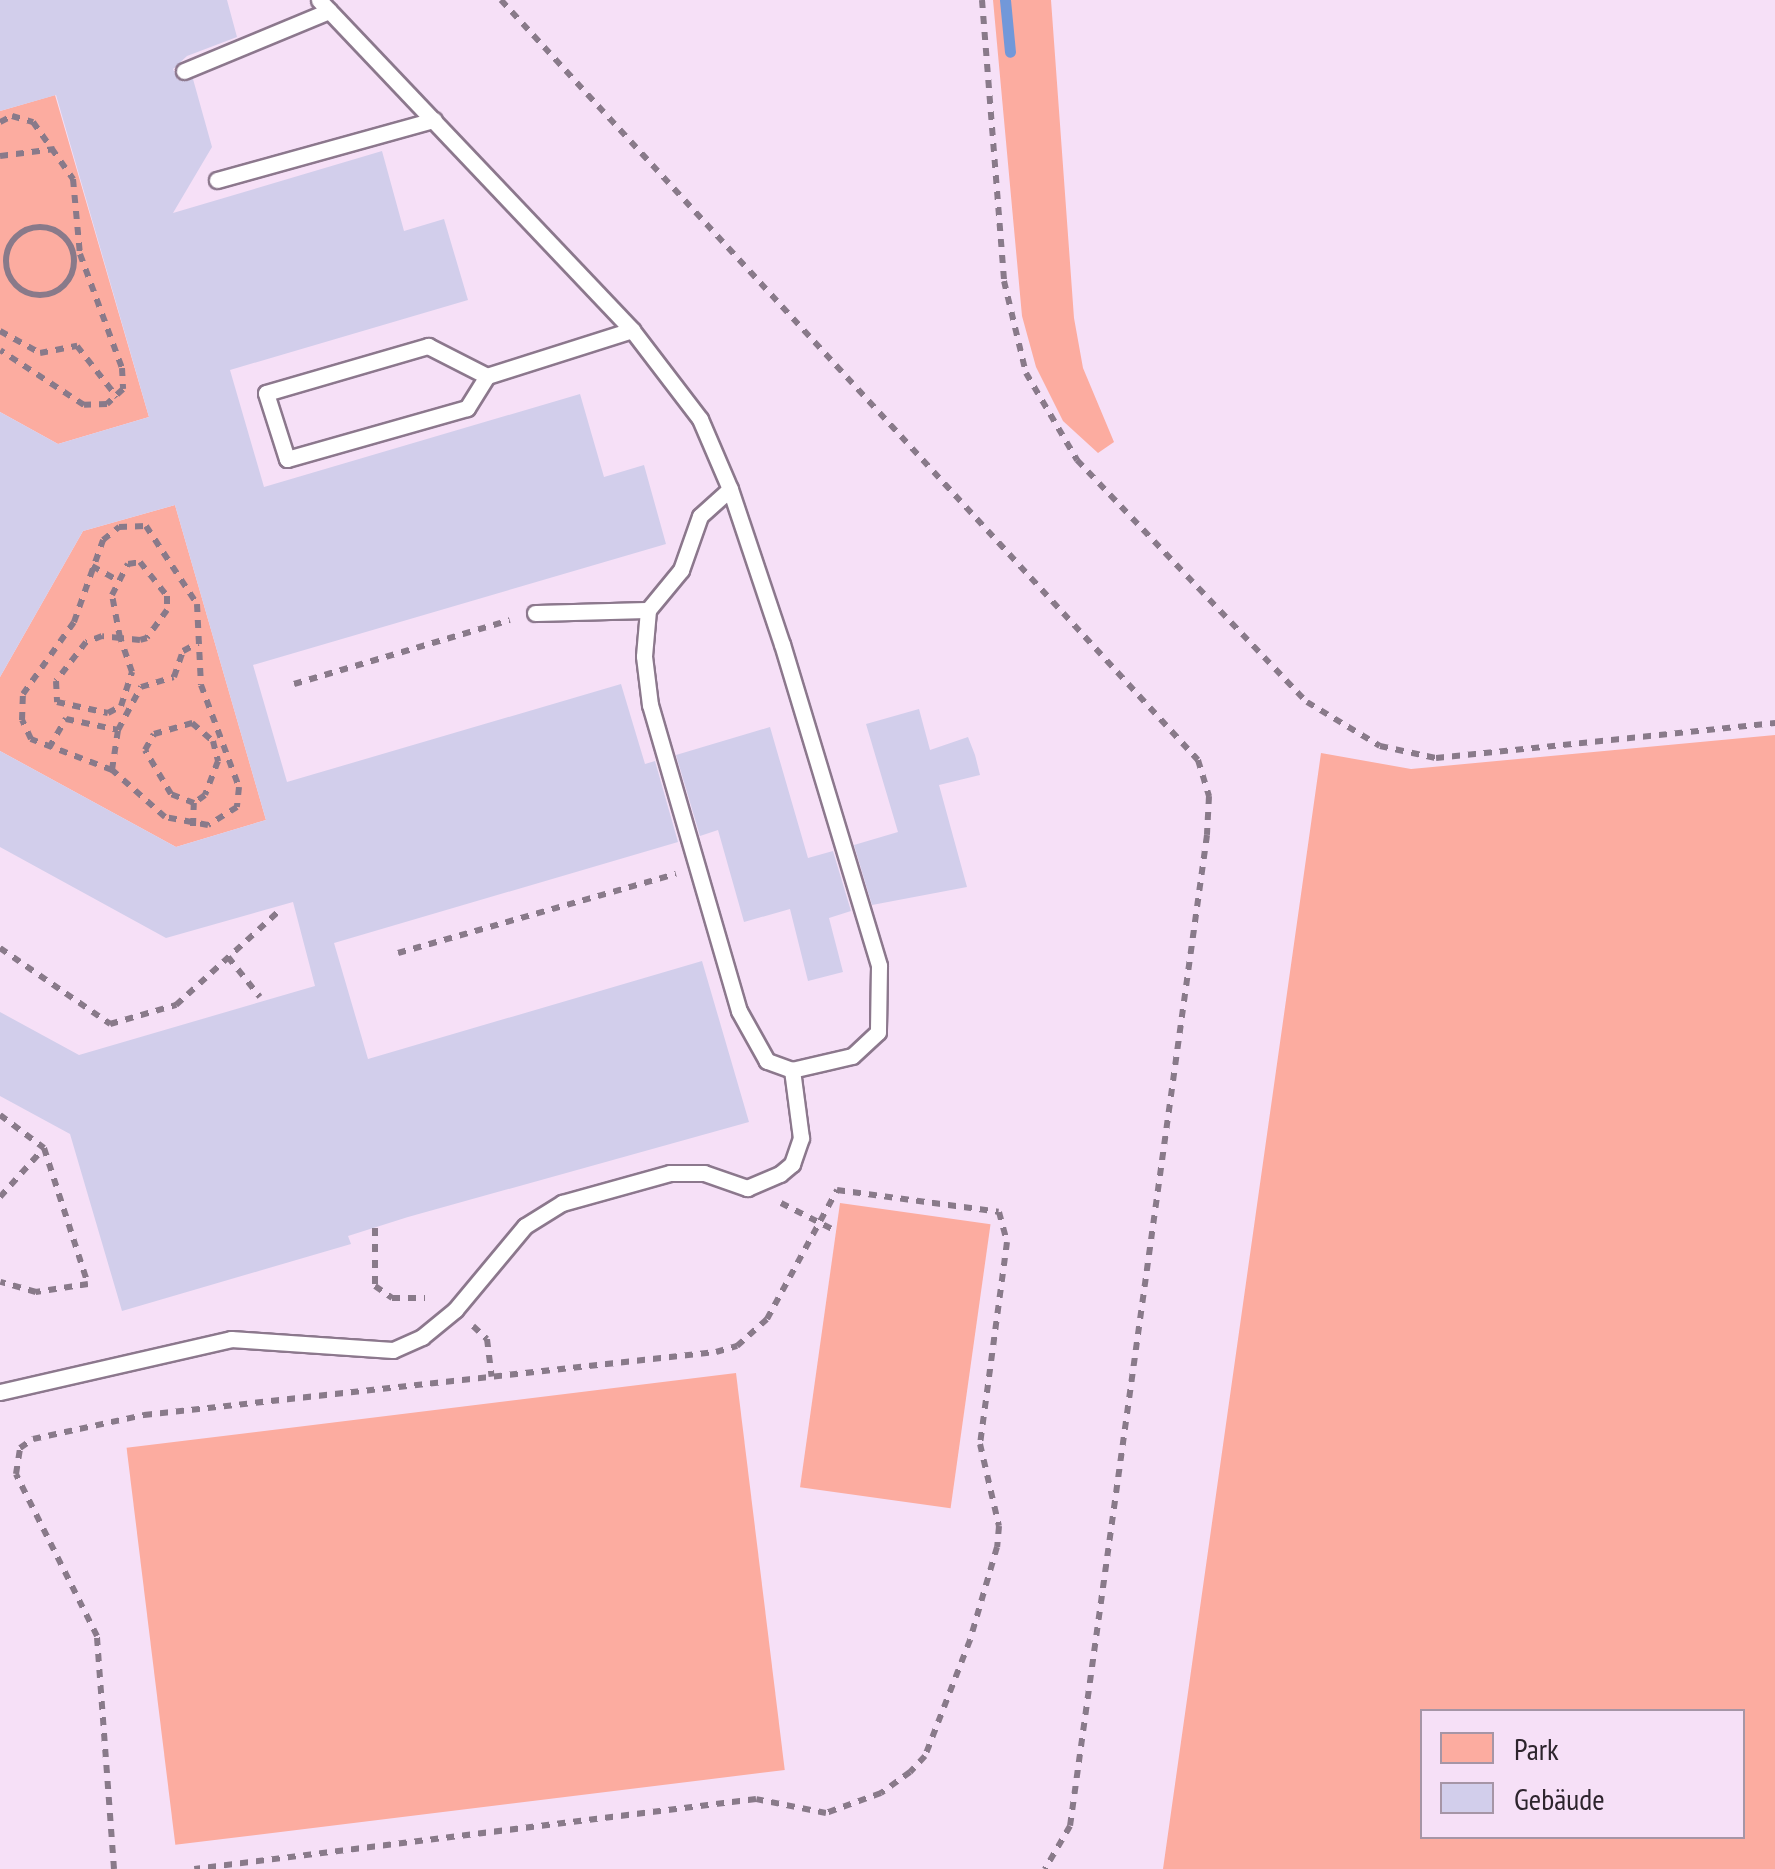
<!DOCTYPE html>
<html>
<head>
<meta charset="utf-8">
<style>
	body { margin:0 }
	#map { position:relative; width:1775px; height:1869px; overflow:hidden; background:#f6e0f7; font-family:"PT Sans Narrow",sans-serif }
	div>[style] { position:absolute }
	.green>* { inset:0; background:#fcaca0; transform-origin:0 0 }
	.stream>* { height:11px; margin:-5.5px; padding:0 5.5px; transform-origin:5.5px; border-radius:5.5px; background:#7298d9 }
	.building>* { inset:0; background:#d2ceeb }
	.path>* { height:6px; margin-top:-3px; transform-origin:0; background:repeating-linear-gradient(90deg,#897a8a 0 8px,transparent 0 16px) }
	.path>.ring { margin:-3px; padding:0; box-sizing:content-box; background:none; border:6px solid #897a8a; border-radius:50% }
	.roads { filter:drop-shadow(2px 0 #8c788d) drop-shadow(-2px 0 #8c788d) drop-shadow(0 2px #8c788d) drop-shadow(0 -2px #8c788d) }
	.lane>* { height:15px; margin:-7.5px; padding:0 7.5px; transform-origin:7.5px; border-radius:7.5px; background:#fff }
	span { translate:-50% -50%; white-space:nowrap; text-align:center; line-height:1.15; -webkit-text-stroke:8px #f6e0f7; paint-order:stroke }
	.legend { position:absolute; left:1420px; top:1709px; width:325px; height:130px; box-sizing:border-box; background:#f6e0f7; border:2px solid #a695a6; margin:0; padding:12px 18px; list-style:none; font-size:30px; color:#2d242d }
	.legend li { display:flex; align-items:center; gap:20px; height:50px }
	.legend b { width:50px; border:2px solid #a695a6 }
</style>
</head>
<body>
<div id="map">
	<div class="green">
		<i style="clip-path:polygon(993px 0,1051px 0,1074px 318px,1083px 368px,1114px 442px,1098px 453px,1063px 421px,1036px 367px,1022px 316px)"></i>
		<i style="clip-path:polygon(55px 95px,149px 417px,58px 444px,0 412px,0 111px)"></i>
		<i style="clip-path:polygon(175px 505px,266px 820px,176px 847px,0 751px,0 677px,83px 531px)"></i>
		<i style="clip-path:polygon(evenodd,1775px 735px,1775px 1869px,1163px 1869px,1321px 753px,1411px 769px,1775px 735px,1422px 1712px,1742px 1712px,1742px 1836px,1422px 1836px,1422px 1712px)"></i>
		<i style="left:840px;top:1203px;width:152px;height:287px;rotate:8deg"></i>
		<i style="left:736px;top:1373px;width:400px;height:614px;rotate:83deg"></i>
	</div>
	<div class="stream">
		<i style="left:1005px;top:0;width:52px;rotate:84.5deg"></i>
	</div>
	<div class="building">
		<i style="clip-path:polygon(0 0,227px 0,237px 37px,187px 56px,173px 69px,178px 80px,193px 79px,212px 147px,173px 213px,382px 151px,404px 231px,444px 219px,468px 300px,230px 370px,264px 487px,580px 394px,604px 477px,644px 465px,666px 544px,253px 665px,287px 782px,621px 684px,645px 764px,655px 761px,678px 842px,334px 943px,368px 1059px,702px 961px,749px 1122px,408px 1217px,348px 1236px,351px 1244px,122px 1311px,70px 1134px,0 1096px,0 1012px,79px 1055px,315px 986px,293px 902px,166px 938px,0 847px,0 751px,176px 847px,266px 820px,175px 505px,83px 531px,0 677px,0 412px,58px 444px,149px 417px,56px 95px,0 111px)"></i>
		<i style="clip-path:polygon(919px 709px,930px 750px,968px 737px,975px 755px,980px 775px,939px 785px,967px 887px,872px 905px,854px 845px,898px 832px,866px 724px)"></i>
		<i style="clip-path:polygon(770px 727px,808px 858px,833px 851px,851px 911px,829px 918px,843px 972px,808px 981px,790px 909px,744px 922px,718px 830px,700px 836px,676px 755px)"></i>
	</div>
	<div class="path">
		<i style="left:501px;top:0;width:1031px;rotate:47.48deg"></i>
		<i style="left:1198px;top:760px;width:38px;rotate:73deg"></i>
		<i style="left:1209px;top:796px;width:39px;rotate:93deg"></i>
		<i style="left:1207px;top:835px;width:1000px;rotate:97.87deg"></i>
		<i style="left:1070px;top:1826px;width:50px;rotate:120.2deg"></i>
		<i style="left:982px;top:0;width:282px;rotate:85.5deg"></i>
		<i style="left:1004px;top:281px;width:95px;rotate:76.6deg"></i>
		<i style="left:1026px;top:373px;width:101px;rotate:59.6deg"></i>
		<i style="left:1077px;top:460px;width:334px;rotate:46.5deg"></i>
		<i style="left:1307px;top:702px;width:85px;rotate:31.1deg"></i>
		<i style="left:1380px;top:746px;width:57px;rotate:12.1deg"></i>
		<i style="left:1436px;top:758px;width:341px;rotate:-5.9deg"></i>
		<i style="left:0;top:122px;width:13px;rotate:-27deg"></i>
		<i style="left:12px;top:116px;width:22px;rotate:16deg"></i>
		<i style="left:33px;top:122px;width:70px;rotate:54.9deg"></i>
		<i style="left:73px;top:179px;width:75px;rotate:84.7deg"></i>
		<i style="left:80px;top:254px;width:121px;rotate:69.8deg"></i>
		<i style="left:122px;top:368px;width:21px;rotate:87deg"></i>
		<i style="left:123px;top:389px;width:22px;rotate:137deg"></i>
		<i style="left:107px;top:404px;width:23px;rotate:178deg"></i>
		<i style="left:84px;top:405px;width:100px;rotate:-146.8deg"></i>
		<i style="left:0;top:156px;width:55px;rotate:-7.3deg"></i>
		<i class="ring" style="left:6px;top:227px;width:62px;height:62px"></i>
		<i style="left:0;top:331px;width:46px;rotate:28.8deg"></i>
		<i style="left:40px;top:353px;width:38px;rotate:-11deg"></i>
		<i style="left:77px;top:346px;width:65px;rotate:51.9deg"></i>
		<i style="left:146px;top:526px;width:93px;rotate:56.8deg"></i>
		<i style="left:197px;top:604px;width:81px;rotate:87.2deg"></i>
		<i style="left:201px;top:685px;width:109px;rotate:69.6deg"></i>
		<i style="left:239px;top:787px;width:20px;rotate:96deg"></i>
		<i style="left:237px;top:807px;width:34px;rotate:148deg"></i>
		<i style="left:208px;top:825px;width:44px;rotate:-169.5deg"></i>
		<i style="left:165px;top:817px;width:71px;rotate:-138.4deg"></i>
		<i style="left:112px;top:770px;width:87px;rotate:-159.1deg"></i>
		<i style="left:31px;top:739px;width:21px;rotate:-115deg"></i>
		<i style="left:22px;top:720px;width:26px;rotate:-88deg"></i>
		<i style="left:23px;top:694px;width:88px;rotate:-54.7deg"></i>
		<i style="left:74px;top:622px;width:87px;rotate:-70.5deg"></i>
		<i style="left:103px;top:540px;width:21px;rotate:-39deg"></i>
		<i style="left:119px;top:527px;width:27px;rotate:-2deg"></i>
		<i style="left:92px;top:566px;width:29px;rotate:29deg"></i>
		<i style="left:120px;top:638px;width:44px;rotate:-100.5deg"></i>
		<i style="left:112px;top:595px;width:35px;rotate:-63deg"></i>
		<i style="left:128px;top:564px;width:12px;rotate:-9deg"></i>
		<i style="left:140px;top:562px;width:43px;rotate:51.5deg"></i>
		<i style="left:167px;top:596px;width:14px;rotate:90deg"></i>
		<i style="left:167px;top:610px;width:34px;rotate:126deg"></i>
		<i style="left:147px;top:638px;width:7px;rotate:164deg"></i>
		<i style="left:140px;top:640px;width:20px;rotate:-174deg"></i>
		<i style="left:120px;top:638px;width:18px;rotate:-174deg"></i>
		<i style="left:102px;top:636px;width:17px;rotate:159deg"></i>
		<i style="left:86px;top:642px;width:49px;rotate:127.6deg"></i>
		<i style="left:56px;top:681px;width:21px;rotate:87deg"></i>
		<i style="left:57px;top:702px;width:52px;rotate:12.2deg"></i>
		<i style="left:108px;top:713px;width:15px;rotate:-28deg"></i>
		<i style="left:121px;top:706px;width:36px;rotate:-72deg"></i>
		<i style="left:132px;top:672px;width:36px;rotate:-109deg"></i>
		<i style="left:294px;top:684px;width:225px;rotate:-16.5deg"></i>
		<i style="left:192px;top:723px;width:28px;rotate:41deg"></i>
		<i style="left:213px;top:741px;width:21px;rotate:76deg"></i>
		<i style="left:218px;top:761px;width:36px;rotate:111deg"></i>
		<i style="left:205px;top:795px;width:14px;rotate:144deg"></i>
		<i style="left:194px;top:803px;width:25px;rotate:-159deg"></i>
		<i style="left:171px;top:794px;width:51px;rotate:-120.6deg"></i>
		<i style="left:145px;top:750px;width:18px;rotate:-61deg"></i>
		<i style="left:154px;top:734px;width:40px;rotate:-16deg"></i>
		<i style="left:49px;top:748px;width:34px;rotate:-60deg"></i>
		<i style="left:66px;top:719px;width:53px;rotate:11.9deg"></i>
		<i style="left:112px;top:770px;width:40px;rotate:-81.5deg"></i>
		<i style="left:118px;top:730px;width:49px;rotate:-61.9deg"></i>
		<i style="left:141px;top:687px;width:34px;rotate:-17deg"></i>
		<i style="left:174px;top:677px;width:28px;rotate:-71deg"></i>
		<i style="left:183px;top:651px;width:17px;rotate:-28deg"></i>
		<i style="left:193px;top:826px;width:23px;rotate:-88deg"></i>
		<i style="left:0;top:948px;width:134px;rotate:34.6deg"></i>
		<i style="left:110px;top:1024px;width:69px;rotate:-16.1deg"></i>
		<i style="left:176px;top:1005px;width:139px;rotate:-42.4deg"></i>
		<i style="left:398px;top:953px;width:289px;rotate:-15.9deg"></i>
		<i style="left:228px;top:957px;width:51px;rotate:51.3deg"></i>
		<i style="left:0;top:1115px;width:55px;rotate:36.9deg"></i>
		<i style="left:44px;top:1148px;width:143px;rotate:72.1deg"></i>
		<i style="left:88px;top:1284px;width:53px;rotate:171.3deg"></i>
		<i style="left:36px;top:1292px;width:37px;rotate:-164deg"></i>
		<i style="left:0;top:1197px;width:66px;rotate:-48.1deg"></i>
		<i style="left:781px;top:1203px;width:62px;rotate:27deg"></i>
		<i style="left:375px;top:1228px;width:58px;rotate:90deg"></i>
		<i style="left:375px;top:1286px;width:21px;rotate:35deg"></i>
		<i style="left:392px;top:1298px;width:33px"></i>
		<i style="left:473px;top:1326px;width:19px;rotate:43deg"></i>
		<i style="left:487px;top:1339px;width:38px;rotate:83deg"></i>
		<i style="left:114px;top:1869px;width:234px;rotate:-94.2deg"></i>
		<i style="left:97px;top:1636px;width:181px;rotate:-116.6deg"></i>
		<i style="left:16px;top:1474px;width:26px;rotate:-81deg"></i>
		<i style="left:20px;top:1448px;width:16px;rotate:-35deg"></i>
		<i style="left:33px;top:1439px;width:114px;rotate:-12.2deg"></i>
		<i style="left:144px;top:1415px;width:575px;rotate:-6.29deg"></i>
		<i style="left:716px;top:1352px;width:22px;rotate:-16deg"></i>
		<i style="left:737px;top:1346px;width:40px;rotate:-42deg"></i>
		<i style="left:767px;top:1319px;width:147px;rotate:-61.5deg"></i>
		<i style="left:837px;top:1190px;width:163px;rotate:7.7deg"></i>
		<i style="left:999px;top:1212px;width:31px;rotate:75deg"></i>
		<i style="left:1007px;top:1242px;width:204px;rotate:97.6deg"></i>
		<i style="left:980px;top:1444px;width:84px;rotate:77deg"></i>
		<i style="left:999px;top:1526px;width:21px;rotate:95deg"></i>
		<i style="left:997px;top:1547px;width:97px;rotate:106.2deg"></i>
		<i style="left:970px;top:1640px;width:124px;rotate:111.2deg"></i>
		<i style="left:925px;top:1756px;width:22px;rotate:133deg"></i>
		<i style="left:910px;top:1772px;width:36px;rotate:144deg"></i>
		<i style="left:881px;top:1793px;width:59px;rotate:160deg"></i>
		<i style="left:826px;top:1813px;width:71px;rotate:-168.7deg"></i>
		<i style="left:756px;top:1799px;width:566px;rotate:172.9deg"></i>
	</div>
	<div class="roads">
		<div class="lane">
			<i style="left:319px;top:0;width:455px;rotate:46.5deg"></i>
			<i style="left:632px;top:330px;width:112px;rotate:52.6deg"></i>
			<i style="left:700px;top:419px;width:76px;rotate:66.8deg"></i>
			<i style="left:730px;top:489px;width:163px;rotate:71.5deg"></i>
			<i style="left:782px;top:644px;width:336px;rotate:73.2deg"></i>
			<i style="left:879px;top:966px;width:66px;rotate:90.9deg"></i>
			<i style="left:878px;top:1032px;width:35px;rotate:137deg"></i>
			<i style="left:852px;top:1056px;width:62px;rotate:166.9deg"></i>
			<i style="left:792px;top:1070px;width:27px;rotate:-160deg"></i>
			<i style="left:767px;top:1061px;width:57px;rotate:-119.2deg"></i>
			<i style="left:739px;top:1011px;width:319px;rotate:-106.2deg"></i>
			<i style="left:650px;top:705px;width:49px;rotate:-97deg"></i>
			<i style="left:644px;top:656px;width:46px;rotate:-85deg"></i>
			<i style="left:648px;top:610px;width:52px;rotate:-50.5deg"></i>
			<i style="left:681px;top:570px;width:57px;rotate:-70.6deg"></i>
			<i style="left:700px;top:516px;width:40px;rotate:-42deg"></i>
			<i style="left:184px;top:71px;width:157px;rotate:-22.5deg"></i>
			<i style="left:217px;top:180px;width:225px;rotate:-15.5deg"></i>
			<i style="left:487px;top:376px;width:38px;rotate:122deg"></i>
			<i style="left:467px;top:408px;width:187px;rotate:164.2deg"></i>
			<i style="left:287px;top:459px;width:69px;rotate:-107.7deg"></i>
			<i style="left:266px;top:393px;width:169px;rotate:-16.2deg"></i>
			<i style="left:428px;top:346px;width:66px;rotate:27deg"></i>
			<i style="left:487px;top:376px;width:152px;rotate:-17.6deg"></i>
			<i style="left:535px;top:613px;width:113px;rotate:-1.5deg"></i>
			<i style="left:0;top:1392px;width:237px;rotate:-12.9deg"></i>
			<i style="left:231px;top:1339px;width:162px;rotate:3.9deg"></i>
			<i style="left:393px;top:1350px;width:32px;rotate:-24deg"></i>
			<i style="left:422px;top:1337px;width:43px;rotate:-39.3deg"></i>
			<i style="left:455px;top:1310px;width:109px;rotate:-50.2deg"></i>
			<i style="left:525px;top:1226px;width:44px;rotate:-31.9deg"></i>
			<i style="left:562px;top:1203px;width:112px;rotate:-15.5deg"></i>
			<i style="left:670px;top:1173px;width:34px"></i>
			<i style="left:704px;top:1173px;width:46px;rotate:19.2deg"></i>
			<i style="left:747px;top:1188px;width:36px;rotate:-23deg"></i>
			<i style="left:780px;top:1174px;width:16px;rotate:-40deg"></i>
			<i style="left:792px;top:1164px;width:28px;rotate:-71deg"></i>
			<i style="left:801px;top:1138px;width:69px;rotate:-97.5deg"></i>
		</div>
	</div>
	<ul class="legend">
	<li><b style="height:28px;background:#fcaca0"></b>Park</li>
	<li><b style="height:28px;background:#d2ceeb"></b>Gebäude</li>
	</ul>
</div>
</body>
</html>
